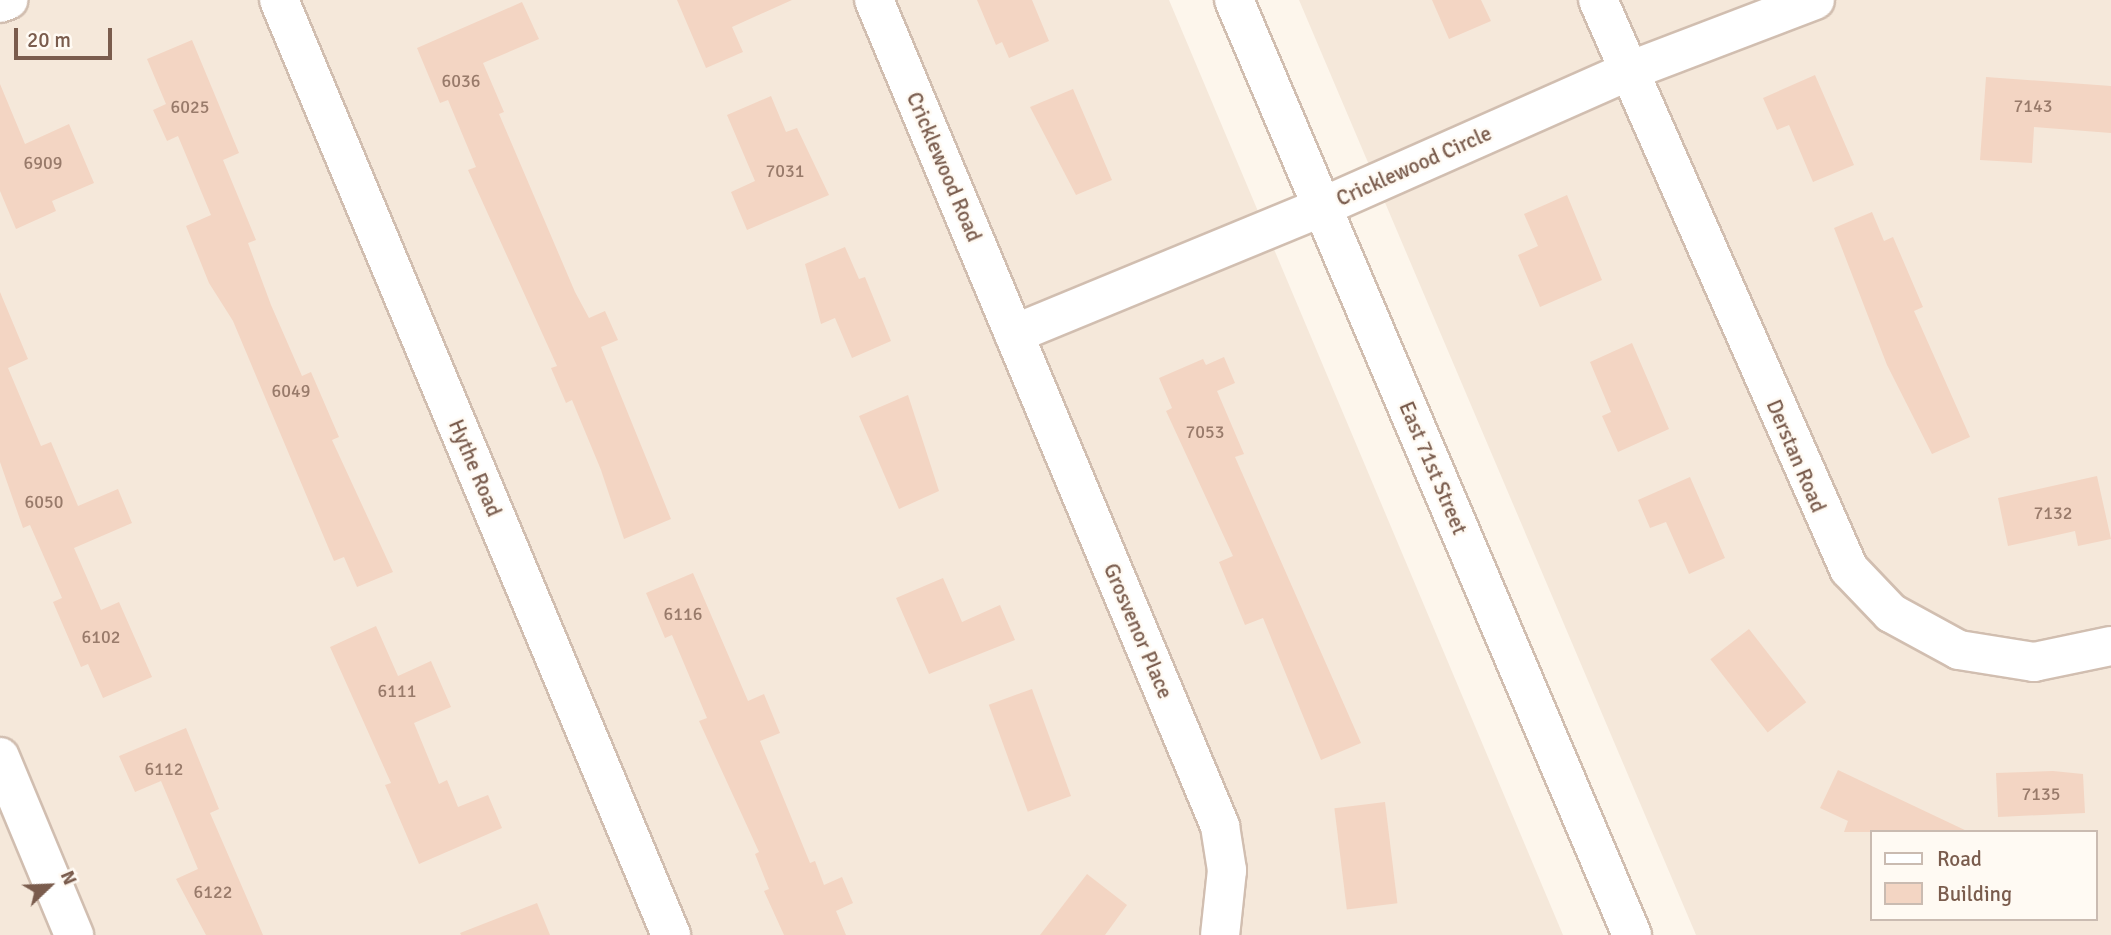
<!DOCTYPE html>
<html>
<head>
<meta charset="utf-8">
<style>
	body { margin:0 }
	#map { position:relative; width:2111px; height:935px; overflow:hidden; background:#fdf6ec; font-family:Signika,sans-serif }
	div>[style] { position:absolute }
	.residential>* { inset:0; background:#f5e8da }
	.building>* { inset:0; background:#f3d5c3; transform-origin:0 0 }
	.roads { filter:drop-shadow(2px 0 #d1beb0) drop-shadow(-2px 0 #d1beb0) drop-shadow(0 2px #d1beb0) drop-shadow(0 -2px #d1beb0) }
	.minor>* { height:38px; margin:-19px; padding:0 19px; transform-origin:19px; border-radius:19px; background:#fff }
	.secondary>* { height:38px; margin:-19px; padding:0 19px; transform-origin:19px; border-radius:19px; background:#fff }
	span { translate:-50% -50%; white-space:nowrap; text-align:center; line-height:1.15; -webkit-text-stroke:5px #fffaf3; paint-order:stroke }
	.number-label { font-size:18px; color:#987a6a }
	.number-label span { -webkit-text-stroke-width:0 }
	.street-label { font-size:21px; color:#7a5c4d }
	.legend { position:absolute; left:1870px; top:830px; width:228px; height:91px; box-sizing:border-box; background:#fffaf3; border:2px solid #cabbb1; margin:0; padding:9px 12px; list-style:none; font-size:21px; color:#7a5c4d }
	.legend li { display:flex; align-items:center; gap:14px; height:35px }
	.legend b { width:35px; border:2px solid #cabbb1 }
	.north { position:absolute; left:14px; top:851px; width:70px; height:70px; -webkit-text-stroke:5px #fffaf3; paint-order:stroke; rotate:67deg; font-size:19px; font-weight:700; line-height:28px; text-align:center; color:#7a5c4d }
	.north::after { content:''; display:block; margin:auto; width:24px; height:32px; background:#7a5c4d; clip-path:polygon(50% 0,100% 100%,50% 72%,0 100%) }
	.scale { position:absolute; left:14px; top:28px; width:98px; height:32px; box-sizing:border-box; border:4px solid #7a5c4d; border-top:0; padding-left:9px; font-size:21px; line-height:24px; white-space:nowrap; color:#7a5c4d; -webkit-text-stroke:5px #fffaf3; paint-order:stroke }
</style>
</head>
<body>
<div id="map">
	<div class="residential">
		<i style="clip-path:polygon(0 0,1169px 0,1563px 935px,0 935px)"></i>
		<i style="clip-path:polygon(evenodd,1299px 0,2111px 0,2111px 935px,1696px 935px,1299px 0,1871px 832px,2095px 832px,2095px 919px,1871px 919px,1871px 832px)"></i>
	</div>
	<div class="building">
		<i style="clip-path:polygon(677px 0,792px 0,732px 27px,743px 52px,706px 68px)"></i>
		<i style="clip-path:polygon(977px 0,1032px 0,1049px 41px,1009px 58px,1002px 42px,996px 45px)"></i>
		<i style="clip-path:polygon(1432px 0,1481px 0,1491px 21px,1449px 39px)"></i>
		<i style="clip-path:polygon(522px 2px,539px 39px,483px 63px,504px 112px,499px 114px,575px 292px,589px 318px,605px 311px,618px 340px,601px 347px,671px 519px,624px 539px,601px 470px,572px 400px,566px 403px,551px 368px,557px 366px,468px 170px,476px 167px,448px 100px,440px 103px,417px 48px)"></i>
		<i style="clip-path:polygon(192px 40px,239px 153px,223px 160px,256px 240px,248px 243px,271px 305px,302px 376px,311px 372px,339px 437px,332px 440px,393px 572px,357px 587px,344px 557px,334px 561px,233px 321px,209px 283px,186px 226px,211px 215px,178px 136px,167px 141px,153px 110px,166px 104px,147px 59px)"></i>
		<i style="clip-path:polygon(1815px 75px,1854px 165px,1813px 182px,1789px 125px,1777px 130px,1763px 98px)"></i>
		<i style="clip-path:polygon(1986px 77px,2111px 86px,2111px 133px,2034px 127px,2032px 163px,1980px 160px)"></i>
		<i style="clip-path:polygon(0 84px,25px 144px,69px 124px,94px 183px,52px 201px,56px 211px,16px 229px,0 191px)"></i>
		<i style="clip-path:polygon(1073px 89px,1112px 180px,1076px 195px,1030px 107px)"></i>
		<i style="clip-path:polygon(771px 96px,786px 132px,797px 128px,829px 195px,747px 230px,731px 192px,755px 181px,727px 115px)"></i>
		<i style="clip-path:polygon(1567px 195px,1602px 280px,1540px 307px,1518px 255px,1538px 246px,1524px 214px)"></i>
		<i style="clip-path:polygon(1872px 212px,1884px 241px,1893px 237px,1923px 307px,1914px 311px,1970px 437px,1932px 454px,1887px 365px,1834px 228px)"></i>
		<i style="clip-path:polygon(845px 247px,859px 279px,865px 277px,891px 341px,852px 358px,835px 318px,821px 324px,805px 264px)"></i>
		<i style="clip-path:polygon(0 292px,28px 359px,8px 368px,41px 446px,51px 442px,78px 506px,118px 489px,132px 523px,74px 548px,101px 610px,119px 602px,152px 677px,103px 698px,88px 664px,81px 667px,53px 602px,62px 598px,30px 525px,23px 528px,0 462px)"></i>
		<i style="clip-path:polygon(1632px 343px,1669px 429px,1618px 452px,1602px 416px,1611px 412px,1590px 362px)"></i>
		<i style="clip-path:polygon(1224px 357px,1235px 383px,1217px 391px,1244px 454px,1235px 457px,1361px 743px,1321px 760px,1263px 618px,1245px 625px,1219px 562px,1233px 556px,1166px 411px,1172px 408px,1159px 378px,1203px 359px,1206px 365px)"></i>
		<i style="clip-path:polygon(908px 395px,939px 491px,899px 509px,859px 416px)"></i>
		<i style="clip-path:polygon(2097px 476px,2111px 539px,2078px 546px,2075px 531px,2008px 546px,1998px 498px)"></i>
		<i style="clip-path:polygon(1690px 477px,1725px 558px,1689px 574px,1666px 522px,1650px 528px,1638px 500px)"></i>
		<i style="clip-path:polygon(693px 573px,748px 701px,764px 694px,780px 733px,760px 741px,810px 863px,815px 861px,824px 885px,842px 877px,853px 903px,836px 911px,846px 935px,784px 935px,764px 891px,769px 889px,755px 854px,759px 852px,699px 721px,707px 718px,672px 635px,665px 638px,646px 593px)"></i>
		<i style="clip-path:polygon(943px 578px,962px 622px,1000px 605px,1015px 640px,929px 674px,896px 598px)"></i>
		<i style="clip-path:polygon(376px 626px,398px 676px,431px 661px,451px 707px,414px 723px,439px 784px,447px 780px,458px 807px,488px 795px,502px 828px,419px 864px,385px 785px,391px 783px,330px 647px)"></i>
		<i style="left:1749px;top:629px;width:93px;height:49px;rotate:52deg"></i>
		<i style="left:1032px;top:689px;width:114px;height:46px;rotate:70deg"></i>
		<i style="clip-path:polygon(186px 728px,219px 809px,210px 813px,263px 935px,206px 935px,176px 879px,198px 869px,161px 781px,135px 792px,119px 756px)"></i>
		<i style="clip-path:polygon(1838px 770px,1969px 832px,1844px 832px,1848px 821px,1820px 808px)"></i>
		<i style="clip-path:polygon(2053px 771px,2083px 774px,2085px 813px,1998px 817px,1996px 773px)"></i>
		<i style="left:1385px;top:802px;width:102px;height:51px;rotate:83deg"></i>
		<i style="clip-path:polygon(1087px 874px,1127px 905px,1105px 935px,1040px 935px)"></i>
		<i style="clip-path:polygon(537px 903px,550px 935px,461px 935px,460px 933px)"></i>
	</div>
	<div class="roads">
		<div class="minor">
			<i style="left:279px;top:0;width:1014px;rotate:67.25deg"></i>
			<i style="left:874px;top:0;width:896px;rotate:67.27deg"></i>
			<i style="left:1220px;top:826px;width:45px;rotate:81deg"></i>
			<i style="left:1227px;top:870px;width:65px;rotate:96.1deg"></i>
			<i style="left:1598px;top:0;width:622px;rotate:66.2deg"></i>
			<i style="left:1849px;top:569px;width:61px;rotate:46.3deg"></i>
			<i style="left:1891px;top:613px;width:77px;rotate:28.6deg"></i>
			<i style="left:1959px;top:650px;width:76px;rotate:9.1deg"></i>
			<i style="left:2034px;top:662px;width:79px;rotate:-11.7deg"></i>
			<i style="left:0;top:3px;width:9px;rotate:-21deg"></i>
			<i style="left:1014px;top:334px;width:333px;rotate:-22.4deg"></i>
			<i style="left:1322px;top:207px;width:336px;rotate:-23.9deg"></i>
			<i style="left:1629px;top:71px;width:199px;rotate:-20.9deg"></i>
			<i style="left:0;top:757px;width:193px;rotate:67.4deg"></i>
		</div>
		<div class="secondary">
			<i style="left:1234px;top:0;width:1016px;rotate:66.94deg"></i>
		</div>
	</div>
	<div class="number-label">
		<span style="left:461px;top:81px">6036</span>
		<span style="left:2033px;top:106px">7143</span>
		<span style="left:190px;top:107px">6025</span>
		<span style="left:43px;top:163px">6909</span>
		<span style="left:785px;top:171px">7031</span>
		<span style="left:291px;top:391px">6049</span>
		<span style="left:1205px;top:432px">7053</span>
		<span style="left:44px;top:502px">6050</span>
		<span style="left:2053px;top:513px">7132</span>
		<span style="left:683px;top:614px">6116</span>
		<span style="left:101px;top:637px">6102</span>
		<span style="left:397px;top:691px">6111</span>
		<span style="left:164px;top:769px">6112</span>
		<span style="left:2041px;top:794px">7135</span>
		<span style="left:213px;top:892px">6122</span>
	</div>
	<div class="street-label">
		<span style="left:1414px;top:166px;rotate:-24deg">Cricklewood Circle</span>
		<span style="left:944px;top:167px;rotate:67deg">Cricklewood Road</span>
		<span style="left:1796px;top:456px;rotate:67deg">Derstan Road</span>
		<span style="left:475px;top:468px;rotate:67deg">Hythe Road</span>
		<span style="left:1433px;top:468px;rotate:67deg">East 71st Street</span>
		<span style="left:1138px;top:631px;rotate:67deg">Grosvenor Place</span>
	</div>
	<ul class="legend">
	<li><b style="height:9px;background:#fff"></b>Road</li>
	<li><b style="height:19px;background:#f3d5c3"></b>Building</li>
	</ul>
	<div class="north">N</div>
	<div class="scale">20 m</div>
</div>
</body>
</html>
